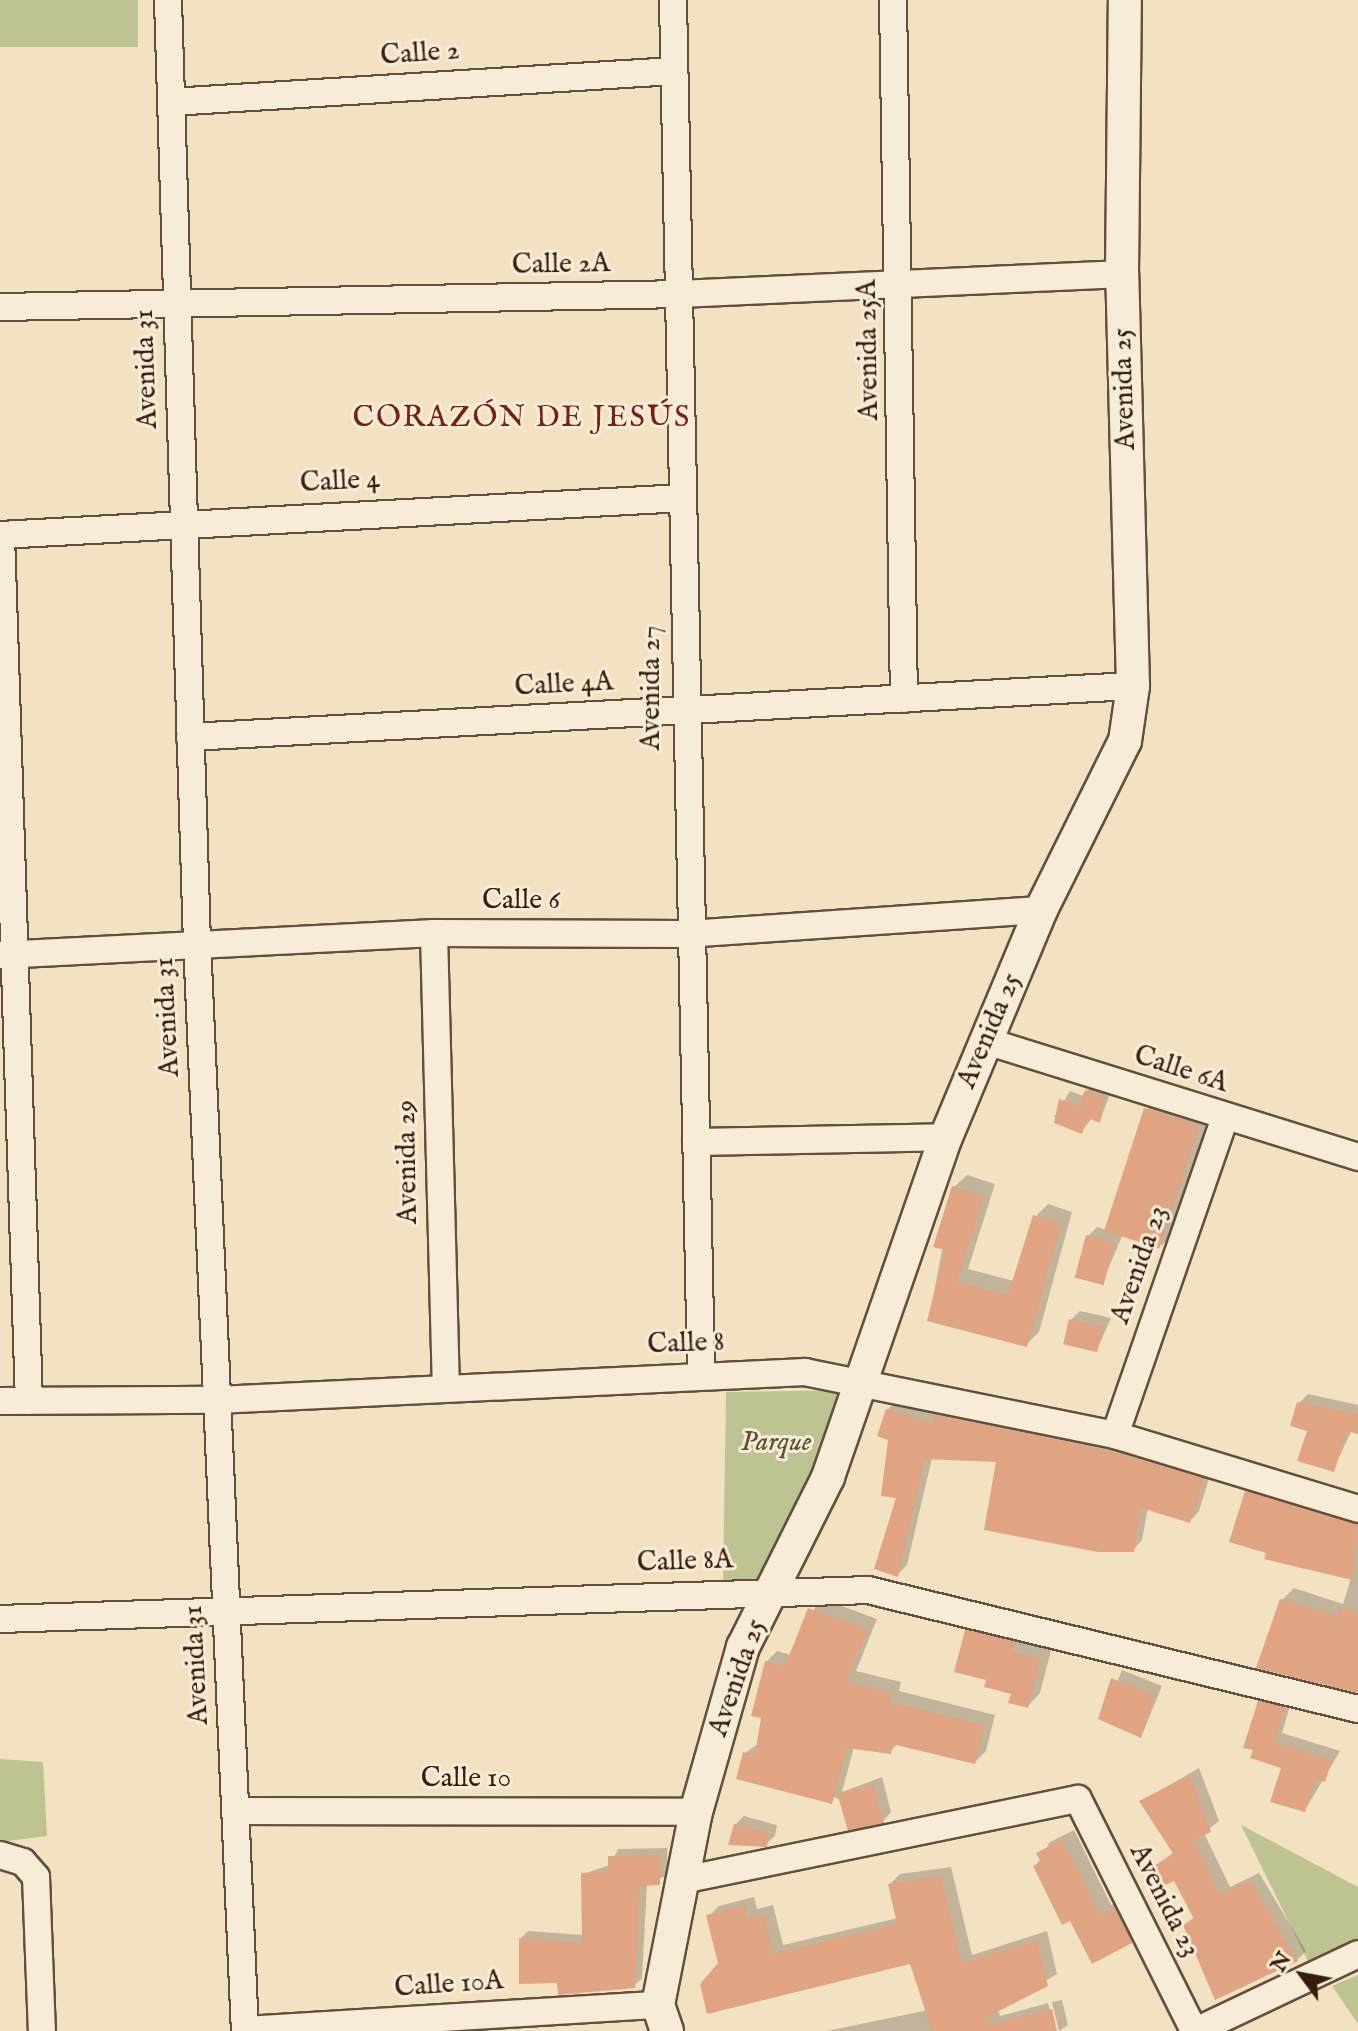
<!DOCTYPE html>
<html>
<head>
<meta charset="utf-8">
<style>
	body { margin:0 }
	#map { position:relative; width:1358px; height:2031px; overflow:hidden; background:#f2e2c1; font-family:"IM FELL English",serif }
	div>[style] { position:absolute }
	.green>* { inset:0; background:#bdc391; transform-origin:0 0 }
	.shadow>* { inset:0; background:#0003; transform-origin:0 0 }
	.building>* { inset:0; background:#e1a482; transform-origin:0 0 }
	.roads { filter:drop-shadow(2px 0 #654e3b) drop-shadow(-2px 0 #654e3b) drop-shadow(0 2px #654e3b) drop-shadow(0 -2px #654e3b) }
	.minor>* { height:26px; margin:-13px; padding:0 13px; transform-origin:13px; border-radius:13px; background:#f7ecd7 }
	.tertiary>* { height:32px; margin:-16px; padding:0 16px; transform-origin:16px; border-radius:16px; background:#f7ecd7 }
	span { translate:-50% -50%; white-space:nowrap; text-align:center; line-height:1.15; -webkit-text-stroke:6px #f7ecd7; paint-order:stroke }
	.street-label { font-size:28px; color:#361d0e }
	.park-label { font-size:28px; color:#5e4f35; font-style:italic }
	.neighbourhood-label { font-size:30px; color:#7a1f14; letter-spacing:2px }
	.north { position:absolute; left:1262px; top:1935px; width:80px; height:80px; -webkit-text-stroke:6px #f7ecd7; paint-order:stroke; rotate:302deg; font-size:22px; font-weight:700; line-height:32px; text-align:center; color:#361d0e }
	.north::after { content:''; display:block; margin:auto; width:28px; height:36px; background:#361d0e; clip-path:polygon(50% 0,100% 100%,50% 72%,0 100%) }
</style>
</head>
<body>
<div id="map">
	<div class="green">
		<i style="left:0;top:0;width:138px;height:47px"></i>
		<i style="clip-path:polygon(845px 1390px,817px 1480px,767px 1584px,723px 1583px,726px 1392px)"></i>
		<i style="clip-path:polygon(0 1759px,43px 1762px,47px 1836px,0 1842px)"></i>
		<i style="clip-path:polygon(1241px 1825px,1358px 1887px,1358px 1939px,1308px 1961px)"></i>
		<i style="clip-path:polygon(1358px 1975px,1358px 2024px,1332px 1986px)"></i>
	</div>
	<div class="shadow">
		<i style="clip-path:polygon(1095px 1082px,1112px 1088px,1100px 1121px,1092px 1118px,1082px 1131px,1054px 1117px,1070px 1091px,1083px 1096px)"></i>
		<i style="clip-path:polygon(1158px 1098px,1209px 1114px,1174px 1234px,1162px 1245px,1123px 1234px,1102px 1283px,1088px 1236px,1097px 1227px,1113px 1232px,1146px 1110px)"></i>
		<i style="clip-path:polygon(967px 1175px,995px 1184px,968px 1269px,1014px 1281px,1035px 1217px,1048px 1204px,1072px 1212px,1039px 1332px,1026px 1345px,929px 1319px,954px 1187px)"></i>
		<i style="clip-path:polygon(1080px 1311px,1111px 1318px,1097px 1350px,1071px 1320px)"></i>
		<i style="clip-path:polygon(1308px 1394px,1358px 1405px,1358px 1432px,1352px 1430px,1333px 1470px,1299px 1403px)"></i>
		<i style="clip-path:polygon(897px 1400px,938px 1414px,946px 1406px,1212px 1469px,1199px 1511px,1190px 1521px,1148px 1508px,1142px 1540px,1133px 1550px,999px 1461px,932px 1458px,907px 1565px,897px 1575px,899px 1496px,887px 1410px)"></i>
		<i style="clip-path:polygon(1258px 1481px,1358px 1506px,1358px 1691px,1282px 1600px,1294px 1588px,1343px 1604px,1351px 1578px,1268px 1552px,1247px 1492px)"></i>
		<i style="clip-path:polygon(820px 1598px,877px 1619px,856px 1671px,901px 1682px,899px 1691px,995px 1715px,986px 1751px,975px 1762px,898px 1743px,890px 1752px,854px 1747px,842px 1792px,882px 1777px,891px 1812px,883px 1821px,745px 1753px,759px 1743px,766px 1662px,777px 1651px,791px 1655px)"></i>
		<i style="clip-path:polygon(979px 1618px,1052px 1647px,1040px 1693px,1028px 1706px,988px 1678px,966px 1631px)"></i>
		<i style="left:1122px;top:1670px;width:43px;height:52px;rotate:22deg"></i>
		<i style="clip-path:polygon(1268px 1693px,1292px 1699px,1282px 1733px,1340px 1751px,1305px 1810px,1283px 1766px,1253px 1757px,1259px 1702px)"></i>
		<i style="clip-path:polygon(1199px 1768px,1219px 1821px,1204px 1833px,1230px 1887px,1259px 1873px,1306px 1951px,1297px 1960px,1185px 1925px,1195px 1916px,1175px 1878px,1152px 1868px,1174px 1852px,1142px 1801px)"></i>
		<i style="clip-path:polygon(744px 1816px,777px 1825px,775px 1836px,766px 1844px,735px 1825px)"></i>
		<i style="clip-path:polygon(1074px 1830px,1111px 1905px,1126px 1898px,1143px 1930px,1131px 1942px,1071px 1918px,1035px 1867px,1050px 1842px)"></i>
		<i style="clip-path:polygon(667px 1848px,668px 1875px,647px 1884px,642px 1978px,634px 1986px,559px 1981px,521px 1938px,528px 1931px,584px 1935px,583px 1874px,610px 1865px,618px 1849px)"></i>
		<i style="clip-path:polygon(951px 1867px,972px 1955px,1047px 1931px,1057px 1974px,998px 2009px,1000px 2016px,1048px 2003px,1055px 2031px,827px 2031px,928px 2010px,912px 1962px,720px 1964px,709px 1916px,719px 1906px,754px 1897px,757px 1909px,773px 1905px,783px 1945px,898px 1918px,890px 1884px,900px 1874px)"></i>
		<i style="clip-path:polygon(1062px 2000px,1068px 2025px,1059px 2031px,1052px 2002px)"></i>
	</div>
	<div class="building">
		<i style="clip-path:polygon(1085px 1090px,1104px 1097px,1100px 1123px,1088px 1118px,1082px 1134px,1054px 1123px,1059px 1099px,1079px 1106px)"></i>
		<i style="left:1144px;top:1108px;width:58px;height:129px;rotate:18deg"></i>
		<i style="clip-path:polygon(952px 1186px,984px 1196px,957px 1282px,1008px 1295px,1033px 1215px,1061px 1224px,1027px 1347px,927px 1321px,945px 1250px,933px 1247px)"></i>
		<i style="left:1086px;top:1235px;width:30px;height:44px;rotate:15deg"></i>
		<i style="left:1069px;top:1319px;width:35px;height:26px;rotate:13deg"></i>
		<i style="clip-path:polygon(1297px 1402px,1358px 1414px,1358px 1434px,1347px 1431px,1334px 1472px,1297px 1461px,1307px 1431px,1290px 1426px)"></i>
		<i style="clip-path:polygon(886px 1409px,933px 1424px,934px 1415px,1111px 1451px,1204px 1479px,1190px 1523px,1141px 1508px,1134px 1552px,1098px 1552px,984px 1530px,996px 1462px,925px 1459px,898px 1577px,874px 1569px,896px 1498px,881px 1496px,888px 1440px,877px 1436px)"></i>
		<i style="clip-path:polygon(1245px 1491px,1358px 1525px,1352px 1580px,1264px 1559px,1266px 1553px,1229px 1542px)"></i>
		<i style="clip-path:polygon(1280px 1599px,1337px 1616px,1340px 1607px,1358px 1613px,1358px 1693px,1256px 1668px)"></i>
		<i style="clip-path:polygon(808px 1608px,868px 1630px,846px 1682px,891px 1693px,889px 1702px,985px 1725px,975px 1764px,892px 1744px,891px 1754px,847px 1748px,832px 1804px,736px 1779px,743px 1752px,755px 1755px,761px 1718px,751px 1716px,765px 1661px,785px 1666px)"></i>
		<i style="clip-path:polygon(965px 1630px,1015px 1642px,1012px 1652px,1041px 1660px,1028px 1708px,1008px 1703px,1011px 1694px,984px 1687px,986px 1680px,954px 1672px)"></i>
		<i style="clip-path:polygon(1111px 1678px,1154px 1695px,1141px 1738px,1098px 1719px)"></i>
		<i style="clip-path:polygon(1258px 1701px,1285px 1708px,1274px 1742px,1332px 1760px,1325px 1782px,1316px 1779px,1305px 1812px,1270px 1802px,1281px 1768px,1250px 1758px,1253px 1750px,1243px 1748px)"></i>
		<i style="clip-path:polygon(1190px 1775px,1211px 1832px,1194px 1840px,1221px 1895px,1250px 1880px,1298px 1961px,1215px 2000px,1183px 1925px,1194px 1919px,1174px 1881px,1160px 1888px,1150px 1868px,1174px 1855px,1139px 1801px)"></i>
		<i style="left:873px;top:1784px;width:41px;height:37px;rotate:74deg"></i>
		<i style="clip-path:polygon(734px 1824px,769px 1833px,767px 1847px,728px 1845px)"></i>
		<i style="clip-path:polygon(1062px 1840px,1100px 1915px,1114px 1908px,1132px 1943px,1092px 1964px,1070px 1921px,1062px 1925px,1033px 1866px,1041px 1862px,1036px 1853px)"></i>
		<i style="clip-path:polygon(660px 1855px,660px 1885px,640px 1886px,635px 1988px,558px 1995px,557px 1983px,519px 1984px,519px 1938px,582px 1943px,581px 1873px,608px 1872px,608px 1856px)"></i>
		<i style="clip-path:polygon(941px 1876px,962px 1963px,1037px 1940px,1048px 1986px,987px 2017px,990px 2025px,1052px 2009px,1057px 2031px,932px 2031px,910px 1964px,707px 2014px,700px 1984px,718px 1963px,706px 1915px,745px 1906px,747px 1918px,764px 1914px,773px 1954px,897px 1924px,888px 1884px)"></i>
	</div>
	<div class="roads">
		<div class="minor">
			<i style="left:168px;top:0;width:942px;rotate:88.24deg"></i>
			<i style="left:197px;top:942px;width:1090px;rotate:87.48deg"></i>
			<i style="left:673px;top:0;width:1374px;rotate:88.83deg"></i>
			<i style="left:893px;top:0;width:699px;rotate:89.1deg"></i>
			<i style="left:171px;top:102px;width:503px;rotate:-3.53deg"></i>
			<i style="left:0;top:307px;width:681px;rotate:-1.09deg"></i>
			<i style="left:681px;top:294px;width:441px;rotate:-2.6deg"></i>
			<i style="left:0;top:535px;width:684px;rotate:-3.1deg"></i>
			<i style="left:1px;top:535px;width:866px;rotate:88.15deg"></i>
			<i style="left:190px;top:737px;width:944px;rotate:-3.1deg"></i>
			<i style="left:434px;top:933px;width:455px;rotate:88.5deg"></i>
			<i style="left:0;top:955px;width:435px;rotate:-2.9deg"></i>
			<i style="left:434px;top:933px;width:253px;rotate:0.2deg"></i>
			<i style="left:687px;top:934px;width:355px;rotate:-3.9deg"></i>
			<i style="left:986px;top:1041px;width:390px;rotate:17.3deg"></i>
			<i style="left:696px;top:1142px;width:250px;rotate:-1.1deg"></i>
			<i style="left:0;top:1401px;width:217px;rotate:-0.3deg"></i>
			<i style="left:217px;top:1400px;width:589px;rotate:-2.73deg"></i>
			<i style="left:805px;top:1372px;width:316px;rotate:11.5deg"></i>
			<i style="left:1115px;top:1435px;width:254px;rotate:16.9deg"></i>
			<i style="left:1115px;top:1435px;width:336px;rotate:-70.9deg"></i>
			<i style="left:0;top:1619px;width:868px;rotate:-1.91deg"></i>
			<i style="left:868px;top:1590px;width:504px;rotate:13.65deg"></i>
			<i style="left:235px;top:1811px;width:461px;rotate:0.1deg"></i>
			<i style="left:0;top:1855px;width:24px;rotate:17deg"></i>
			<i style="left:23px;top:1862px;width:20px;rotate:49deg"></i>
			<i style="left:36px;top:1877px;width:154px;rotate:87.8deg"></i>
			<i style="left:683px;top:1880px;width:403px;rotate:-11.6deg"></i>
			<i style="left:1078px;top:1799px;width:259px;rotate:63.4deg"></i>
			<i style="left:245px;top:2030px;width:414px;rotate:-3.5deg"></i>
			<i style="left:1196px;top:2031px;width:179px;rotate:-25.4deg"></i>
		</div>
		<div class="tertiary">
			<i style="left:667px;top:2031px;width:28px;rotate:-109deg"></i>
			<i style="left:658px;top:2005px;width:197px;rotate:-78.9deg"></i>
			<i style="left:696px;top:1812px;width:172px;rotate:-74.1deg"></i>
			<i style="left:743px;top:1647px;width:190px;rotate:-63.4deg"></i>
			<i style="left:828px;top:1477px;width:360px;rotate:-70.9deg"></i>
			<i style="left:946px;top:1137px;width:246px;rotate:-67.3deg"></i>
			<i style="left:1041px;top:910px;width:189px;rotate:-63.6deg"></i>
			<i style="left:1125px;top:741px;width:56px;rotate:-81.7deg"></i>
			<i style="left:1133px;top:686px;width:412px;rotate:-91.5deg"></i>
			<i style="left:1122px;top:274px;width:274px;rotate:-89.4deg"></i>
		</div>
	</div>
	<div class="street-label">
		<span style="left:420px;top:54px;rotate:-4deg">Calle 2</span>
		<span style="left:561px;top:265px;rotate:-1deg">Calle 2A</span>
		<span style="left:869px;top:350px;rotate:-91deg">Avenida 25A</span>
		<span style="left:147px;top:369px;rotate:-92deg">Avenida 31</span>
		<span style="left:1125px;top:389px;rotate:-92deg">Avenida 25</span>
		<span style="left:340px;top:482px;rotate:-3deg">Calle 4</span>
		<span style="left:564px;top:685px;rotate:-3deg">Calle 4A</span>
		<span style="left:652px;top:688px;rotate:-90deg">Avenida 27</span>
		<span style="left:521px;top:901px">Calle 6</span>
		<span style="left:168px;top:1017px;rotate:-93deg">Avenida 31</span>
		<span style="left:990px;top:1031px;rotate:-67deg">Avenida 25</span>
		<span style="left:1181px;top:1070px;rotate:18deg">Calle 6A</span>
		<span style="left:408px;top:1162px;rotate:-91deg">Avenida 29</span>
		<span style="left:1140px;top:1265px;rotate:-71deg">Avenida 23</span>
		<span style="left:686px;top:1344px;rotate:-2deg">Calle 8</span>
		<span style="left:685px;top:1562px;rotate:-2deg">Calle 8A</span>
		<span style="left:197px;top:1665px;rotate:-93deg">Avenida 31</span>
		<span style="left:738px;top:1678px;rotate:-71deg">Avenida 25</span>
		<span style="left:466px;top:1779px">Calle 10</span>
		<span style="left:1164px;top:1901px;rotate:63deg">Avenida 23</span>
		<span style="left:449px;top:1985px;rotate:-4deg">Calle 10A</span>
	</div>
	<div class="park-label">
		<span style="left:776px;top:1443px">Parque</span>
	</div>
	<div class="neighbourhood-label">
		<span style="left:522px;top:418px">CORAZÓN DE JESÚS</span>
	</div>
	<div class="north">N</div>
</div>
</body>
</html>
